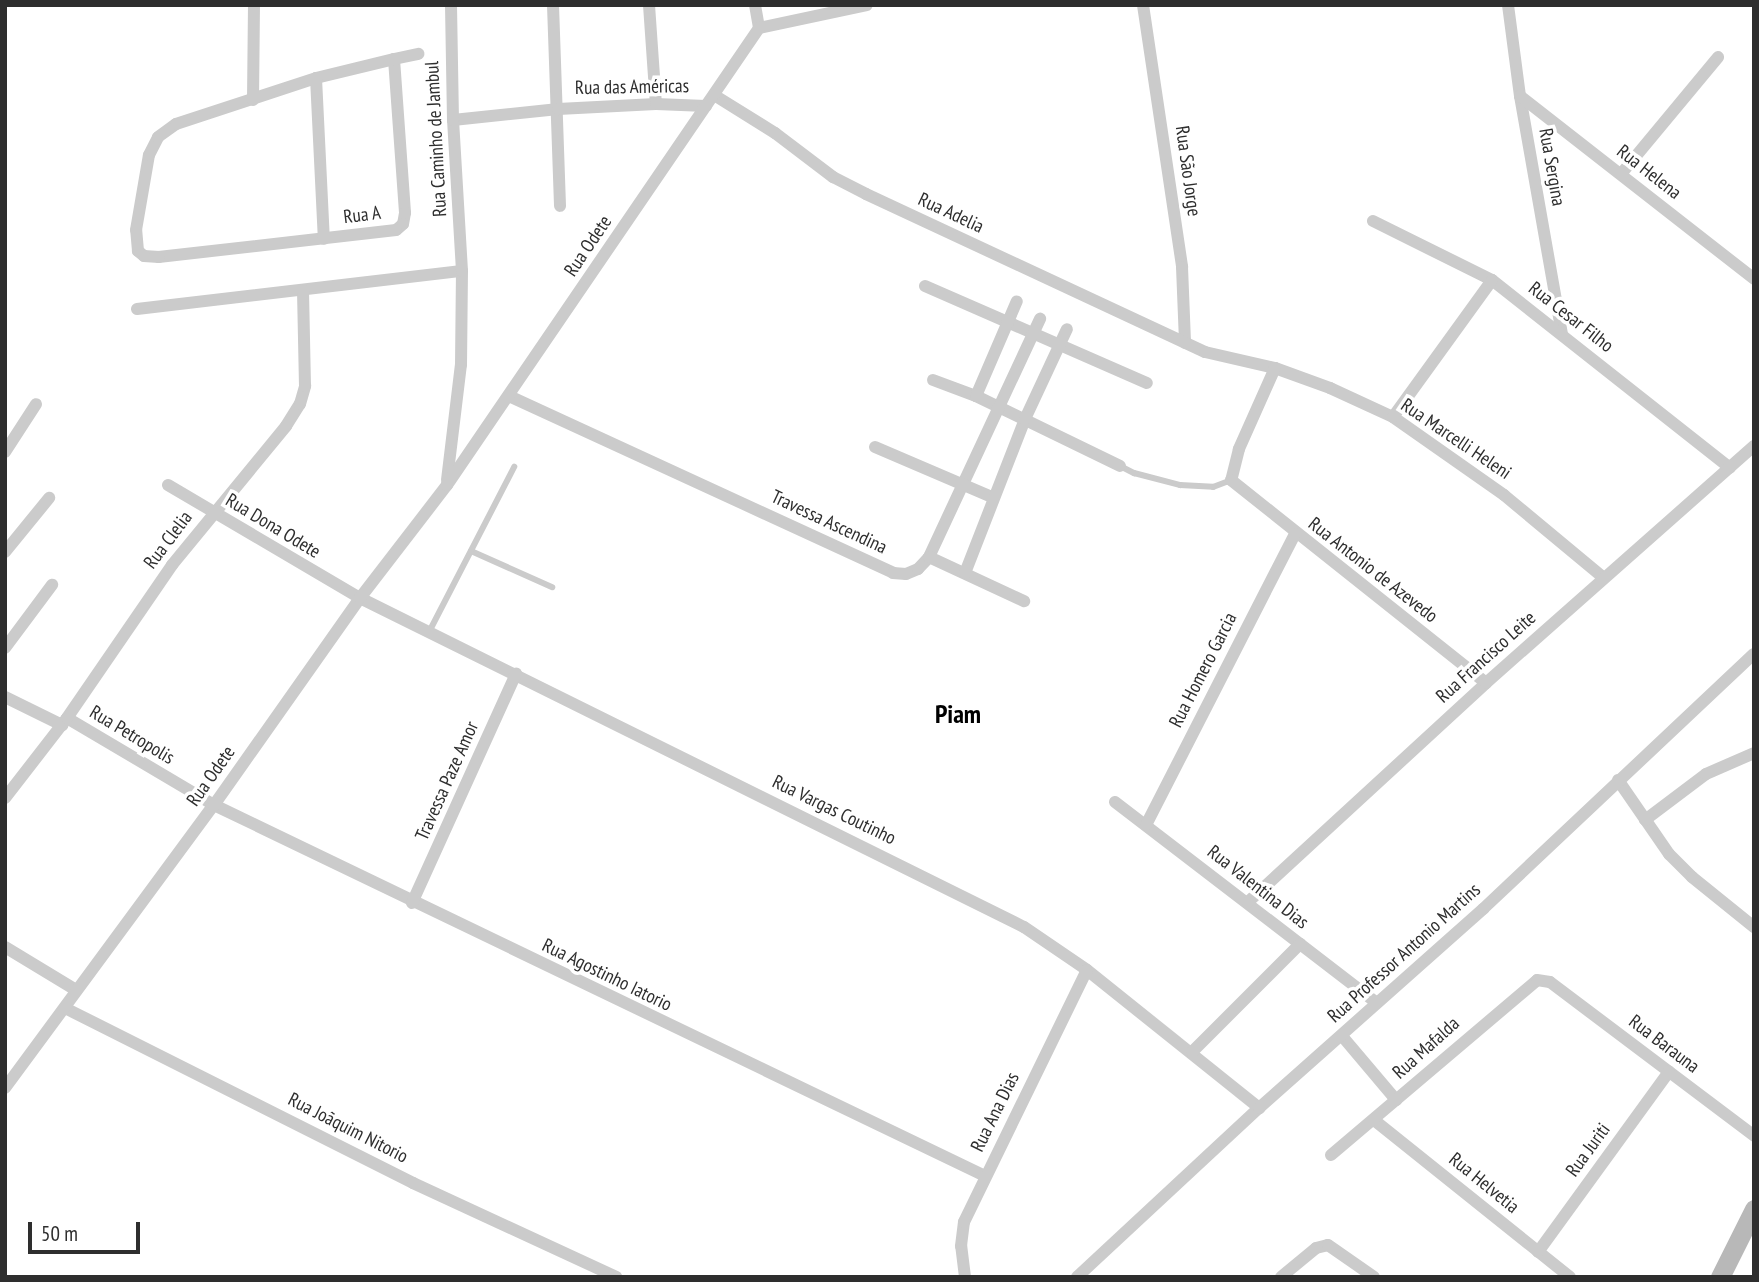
<!DOCTYPE html>
<html>
<head>
<meta charset="utf-8">
<style>
	body { margin:0 }
	#map { position:relative; width:1759px; height:1282px; overflow:hidden; background:#fff; font-family:"PT Sans Narrow",sans-serif }
	div>[style] { position:absolute }
	.lane>* { height:6px; margin:-3px; padding:0 3px; transform-origin:3px; border-radius:3px; background:#cbcbcb }
	.street>* { height:12px; margin:-6px; padding:0 6px; transform-origin:6px; border-radius:6px; background:#cbcbcb }
	.secondary>* { height:19px; margin:-9.5px; padding:0 9.5px; transform-origin:9.5px; border-radius:9.5px; background:#b8b8b8 }
	span { translate:-50% -50%; white-space:nowrap; text-align:center; line-height:1.15; -webkit-text-stroke:7px #fff; paint-order:stroke }
	.street-label { font-size:19px; color:#2e2e2e }
	.district-label { font-size:26px; color:#000; font-weight:700 }
	.frame { position:absolute; inset:0; border:7px solid #2e2e2e; pointer-events:none }
	.scale { position:absolute; left:28px; top:1222px; width:112px; height:32px; box-sizing:border-box; border:4px solid #2e2e2e; border-top:0; padding-left:9px; font-size:21px; line-height:24px; white-space:nowrap; color:#2e2e2e; -webkit-text-stroke:5px #fff; paint-order:stroke }
</style>
</head>
<body>
<div id="map">
	<div class="lane">
		<i style="left:1120px;top:466px;width:16px;rotate:27deg"></i>
		<i style="left:1134px;top:473px;width:48px;rotate:14.6deg"></i>
		<i style="left:1180px;top:485px;width:33px;rotate:3deg"></i>
		<i style="left:1213px;top:487px;width:19px;rotate:-21deg"></i>
		<i style="left:471px;top:551px;width:89px;rotate:24deg"></i>
		<i style="left:429px;top:632px;width:186px;rotate:-62.7deg"></i>
	</div>
	<div class="street">
		<i style="left:553px;top:5px;width:201px;rotate:88deg"></i>
		<i style="left:649px;top:5px;width:99px;rotate:86deg"></i>
		<i style="left:755px;top:5px;width:23px;rotate:80deg"></i>
		<i style="left:1143px;top:5px;width:265px;rotate:81.5deg"></i>
		<i style="left:1182px;top:267px;width:76px;rotate:87.7deg"></i>
		<i style="left:1508px;top:5px;width:92px;rotate:82.5deg"></i>
		<i style="left:1520px;top:96px;width:242px;rotate:80deg"></i>
		<i style="left:759px;top:28px;width:110px;rotate:-12deg"></i>
		<i style="left:394px;top:59px;width:154px;rotate:85.9deg"></i>
		<i style="left:405px;top:213px;width:11px;rotate:100deg"></i>
		<i style="left:403px;top:224px;width:9px;rotate:139deg"></i>
		<i style="left:396px;top:230px;width:239px;rotate:173.5deg"></i>
		<i style="left:159px;top:257px;width:15px;rotate:-176deg"></i>
		<i style="left:144px;top:256px;width:8px;rotate:-140deg"></i>
		<i style="left:138px;top:251px;width:21px;rotate:-95deg"></i>
		<i style="left:136px;top:230px;width:76px;rotate:-80.2deg"></i>
		<i style="left:149px;top:155px;width:20px;rotate:-63deg"></i>
		<i style="left:158px;top:137px;width:22px;rotate:-36deg"></i>
		<i style="left:176px;top:124px;width:147px;rotate:-18.2deg"></i>
		<i style="left:316px;top:78px;width:80px;rotate:-13.7deg"></i>
		<i style="left:394px;top:59px;width:25px;rotate:-12deg"></i>
		<i style="left:316px;top:78px;width:161px;rotate:87.2deg"></i>
		<i style="left:714px;top:95px;width:72px;rotate:31.9deg"></i>
		<i style="left:775px;top:133px;width:73px;rotate:37.2deg"></i>
		<i style="left:833px;top:177px;width:37px;rotate:27deg"></i>
		<i style="left:866px;top:194px;width:374px;rotate:25deg"></i>
		<i style="left:1205px;top:352px;width:72px;rotate:12.9deg"></i>
		<i style="left:1275px;top:368px;width:59px;rotate:20deg"></i>
		<i style="left:1330px;top:388px;width:69px;rotate:24.7deg"></i>
		<i style="left:1393px;top:417px;width:136px;rotate:35.1deg"></i>
		<i style="left:1504px;top:495px;width:130px;rotate:39.7deg"></i>
		<i style="left:1520px;top:96px;width:297px;rotate:38deg"></i>
		<i style="left:253px;top:100px;width:95px;rotate:-89.4deg"></i>
		<i style="left:453px;top:120px;width:106px;rotate:-6deg"></i>
		<i style="left:558px;top:109px;width:98px;rotate:-2.9deg"></i>
		<i style="left:656px;top:104px;width:50px;rotate:2.3deg"></i>
		<i style="left:1621px;top:174px;width:152px;rotate:-50.3deg"></i>
		<i style="left:1373px;top:221px;width:133px;rotate:26.4deg"></i>
		<i style="left:1492px;top:280px;width:303px;rotate:38.3deg"></i>
		<i style="left:925px;top:286px;width:242px;rotate:23.6deg"></i>
		<i style="left:137px;top:309px;width:327px;rotate:-6.7deg"></i>
		<i style="left:1275px;top:368px;width:89px;rotate:114deg"></i>
		<i style="left:1239px;top:449px;width:32px;rotate:104deg"></i>
		<i style="left:1231px;top:480px;width:326px;rotate:38.5deg"></i>
		<i style="left:933px;top:380px;width:46px;rotate:20.4deg"></i>
		<i style="left:976px;top:396px;width:160px;rotate:25.9deg"></i>
		<i style="left:509px;top:396px;width:423px;rotate:24.7deg"></i>
		<i style="left:893px;top:573px;width:13px;rotate:4deg"></i>
		<i style="left:906px;top:574px;width:13px;rotate:-23deg"></i>
		<i style="left:918px;top:569px;width:16px;rotate:-47deg"></i>
		<i style="left:929px;top:557px;width:263px;rotate:-65deg"></i>
		<i style="left:976px;top:396px;width:103px;rotate:-66.7deg"></i>
		<i style="left:1393px;top:417px;width:169px;rotate:-54.1deg"></i>
		<i style="left:875px;top:447px;width:129px;rotate:23.2deg"></i>
		<i style="left:5px;top:452px;width:57px;rotate:-57.1deg"></i>
		<i style="left:447px;top:480px;width:116px;rotate:-83.1deg"></i>
		<i style="left:461px;top:365px;width:94px;rotate:-89.4deg"></i>
		<i style="left:462px;top:271px;width:151px;rotate:-93.4deg"></i>
		<i style="left:453px;top:120px;width:115px;rotate:-91deg"></i>
		<i style="left:168px;top:485px;width:223px;rotate:30.5deg"></i>
		<i style="left:360px;top:598px;width:741px;rotate:26.36deg"></i>
		<i style="left:1024px;top:927px;width:76px;rotate:34.3deg"></i>
		<i style="left:1087px;top:970px;width:221px;rotate:38.7deg"></i>
		<i style="left:5px;top:552px;width:70px;rotate:-50.8deg"></i>
		<i style="left:929px;top:557px;width:105px;rotate:24.9deg"></i>
		<i style="left:965px;top:573px;width:165px;rotate:-68.7deg"></i>
		<i style="left:1025px;top:419px;width:99px;rotate:-65deg"></i>
		<i style="left:5px;top:648px;width:79px;rotate:-53.3deg"></i>
		<i style="left:5px;top:697px;width:64px;rotate:26.2deg"></i>
		<i style="left:67px;top:718px;width:171px;rotate:30.6deg"></i>
		<i style="left:214px;top:805px;width:856px;rotate:25.7deg"></i>
		<i style="left:1618px;top:780px;width:90px;rotate:55.4deg"></i>
		<i style="left:1669px;top:854px;width:33px;rotate:45deg"></i>
		<i style="left:1692px;top:877px;width:80px;rotate:38.9deg"></i>
		<i style="left:5px;top:798px;width:101px;rotate:-52.2deg"></i>
		<i style="left:67px;top:718px;width:186px;rotate:-55.5deg"></i>
		<i style="left:172px;top:565px;width:180px;rotate:-50.6deg"></i>
		<i style="left:286px;top:426px;width:26px;rotate:-58deg"></i>
		<i style="left:300px;top:404px;width:19px;rotate:-74deg"></i>
		<i style="left:305px;top:386px;width:96px;rotate:-91.2deg"></i>
		<i style="left:1115px;top:802px;width:330px;rotate:37.5deg"></i>
		<i style="left:1645px;top:820px;width:76px;rotate:-37deg"></i>
		<i style="left:1706px;top:774px;width:52px;rotate:-23.6deg"></i>
		<i style="left:1146px;top:825px;width:327px;rotate:-62.9deg"></i>
		<i style="left:1248px;top:902px;width:323px;rotate:-42.6deg"></i>
		<i style="left:1486px;top:683px;width:358px;rotate:-41.5deg"></i>
		<i style="left:412px;top:903px;width:252px;rotate:-65.6deg"></i>
		<i style="left:5px;top:947px;width:83px;rotate:31.2deg"></i>
		<i style="left:65px;top:1008px;width:390px;rotate:26.7deg"></i>
		<i style="left:413px;top:1183px;width:224px;rotate:24.8deg"></i>
		<i style="left:1342px;top:1036px;width:84px;rotate:49.8deg"></i>
		<i style="left:1192px;top:1052px;width:153px;rotate:-45deg"></i>
		<i style="left:5px;top:1088px;width:352px;rotate:-53.6deg"></i>
		<i style="left:214px;top:805px;width:253px;rotate:-54.8deg"></i>
		<i style="left:360px;top:598px;width:143px;rotate:-52.4deg"></i>
		<i style="left:447px;top:485px;width:553px;rotate:-55.68deg"></i>
		<i style="left:1374px;top:1120px;width:251px;rotate:38.7deg"></i>
		<i style="left:1331px;top:1155px;width:270px;rotate:-40.3deg"></i>
		<i style="left:1537px;top:980px;width:13px;rotate:9deg"></i>
		<i style="left:1550px;top:982px;width:256px;rotate:37deg"></i>
		<i style="left:1538px;top:1252px;width:223px;rotate:-54deg"></i>
		<i style="left:965px;top:1277px;width:31px;rotate:-97deg"></i>
		<i style="left:961px;top:1246px;width:24px;rotate:-83deg"></i>
		<i style="left:964px;top:1222px;width:280px;rotate:-64deg"></i>
		<i style="left:1077px;top:1277px;width:248px;rotate:-42.9deg"></i>
		<i style="left:1259px;top:1108px;width:300px;rotate:-41.6deg"></i>
		<i style="left:1483px;top:909px;width:372px;rotate:-43.3deg"></i>
		<i style="left:1281px;top:1277px;width:45px;rotate:-39.6deg"></i>
		<i style="left:1316px;top:1248px;width:12px;rotate:-14deg"></i>
		<i style="left:1328px;top:1245px;width:56px;rotate:34.8deg"></i>
	</div>
	<div class="secondary">
		<i style="left:1720px;top:1277px;width:76px;rotate:-63.4deg"></i>
	</div>
	<div class="street-label">
		<span style="left:632px;top:87px;rotate:-1deg">Rua das Américas</span>
		<span style="left:436px;top:139px;rotate:-93deg">Rua Caminho de Jambul</span>
		<span style="left:1552px;top:167px;rotate:80deg">Rua Sergina</span>
		<span style="left:1188px;top:171px;rotate:82deg">Rua São Jorge</span>
		<span style="left:1649px;top:172px;rotate:38deg">Rua Helena</span>
		<span style="left:951px;top:213px;rotate:25deg">Rua Adelia</span>
		<span style="left:362px;top:215px;rotate:-7deg">Rua A</span>
		<span style="left:588px;top:246px;rotate:-56deg">Rua Odete</span>
		<span style="left:1571px;top:317px;rotate:38deg">Rua Cesar Filho</span>
		<span style="left:1456px;top:439px;rotate:34deg">Rua Marcelli Heleni</span>
		<span style="left:829px;top:522px;rotate:25deg">Travessa Ascendina</span>
		<span style="left:273px;top:526px;rotate:31deg">Rua Dona Odete</span>
		<span style="left:168px;top:540px;rotate:-53deg">Rua Clelia</span>
		<span style="left:1373px;top:570px;rotate:38deg">Rua Antonio de Azevedo</span>
		<span style="left:1486px;top:657px;rotate:-42deg">Rua Francisco Leite</span>
		<span style="left:1203px;top:670px;rotate:-63deg">Rua Homero Garcia</span>
		<span style="left:132px;top:735px;rotate:31deg">Rua Petropolis</span>
		<span style="left:211px;top:776px;rotate:-55deg">Rua Odete</span>
		<span style="left:447px;top:781px;rotate:-66deg">Travessa Paze Amor</span>
		<span style="left:834px;top:810px;rotate:26deg">Rua Vargas Coutinho</span>
		<span style="left:1258px;top:887px;rotate:38deg">Rua Valentina Dias</span>
		<span style="left:1404px;top:953px;rotate:-42deg">Rua Professor Antonio Martins</span>
		<span style="left:607px;top:975px;rotate:26deg">Rua Agostinho Iatorio</span>
		<span style="left:1664px;top:1044px;rotate:37deg">Rua Barauna</span>
		<span style="left:1426px;top:1048px;rotate:-42deg">Rua Mafalda</span>
		<span style="left:995px;top:1112px;rotate:-64deg">Rua Ana Dias</span>
		<span style="left:348px;top:1128px;rotate:27deg">Rua Joãquim Nitorio</span>
		<span style="left:1588px;top:1150px;rotate:-54deg">Rua Juriti</span>
		<span style="left:1484px;top:1183px;rotate:39deg">Rua Helvetia</span>
	</div>
	<div class="district-label">
		<span style="left:958px;top:714px">Piam</span>
	</div>
	<div class="frame"></div>
	<div class="scale">50 m</div>
</div>
</body>
</html>
